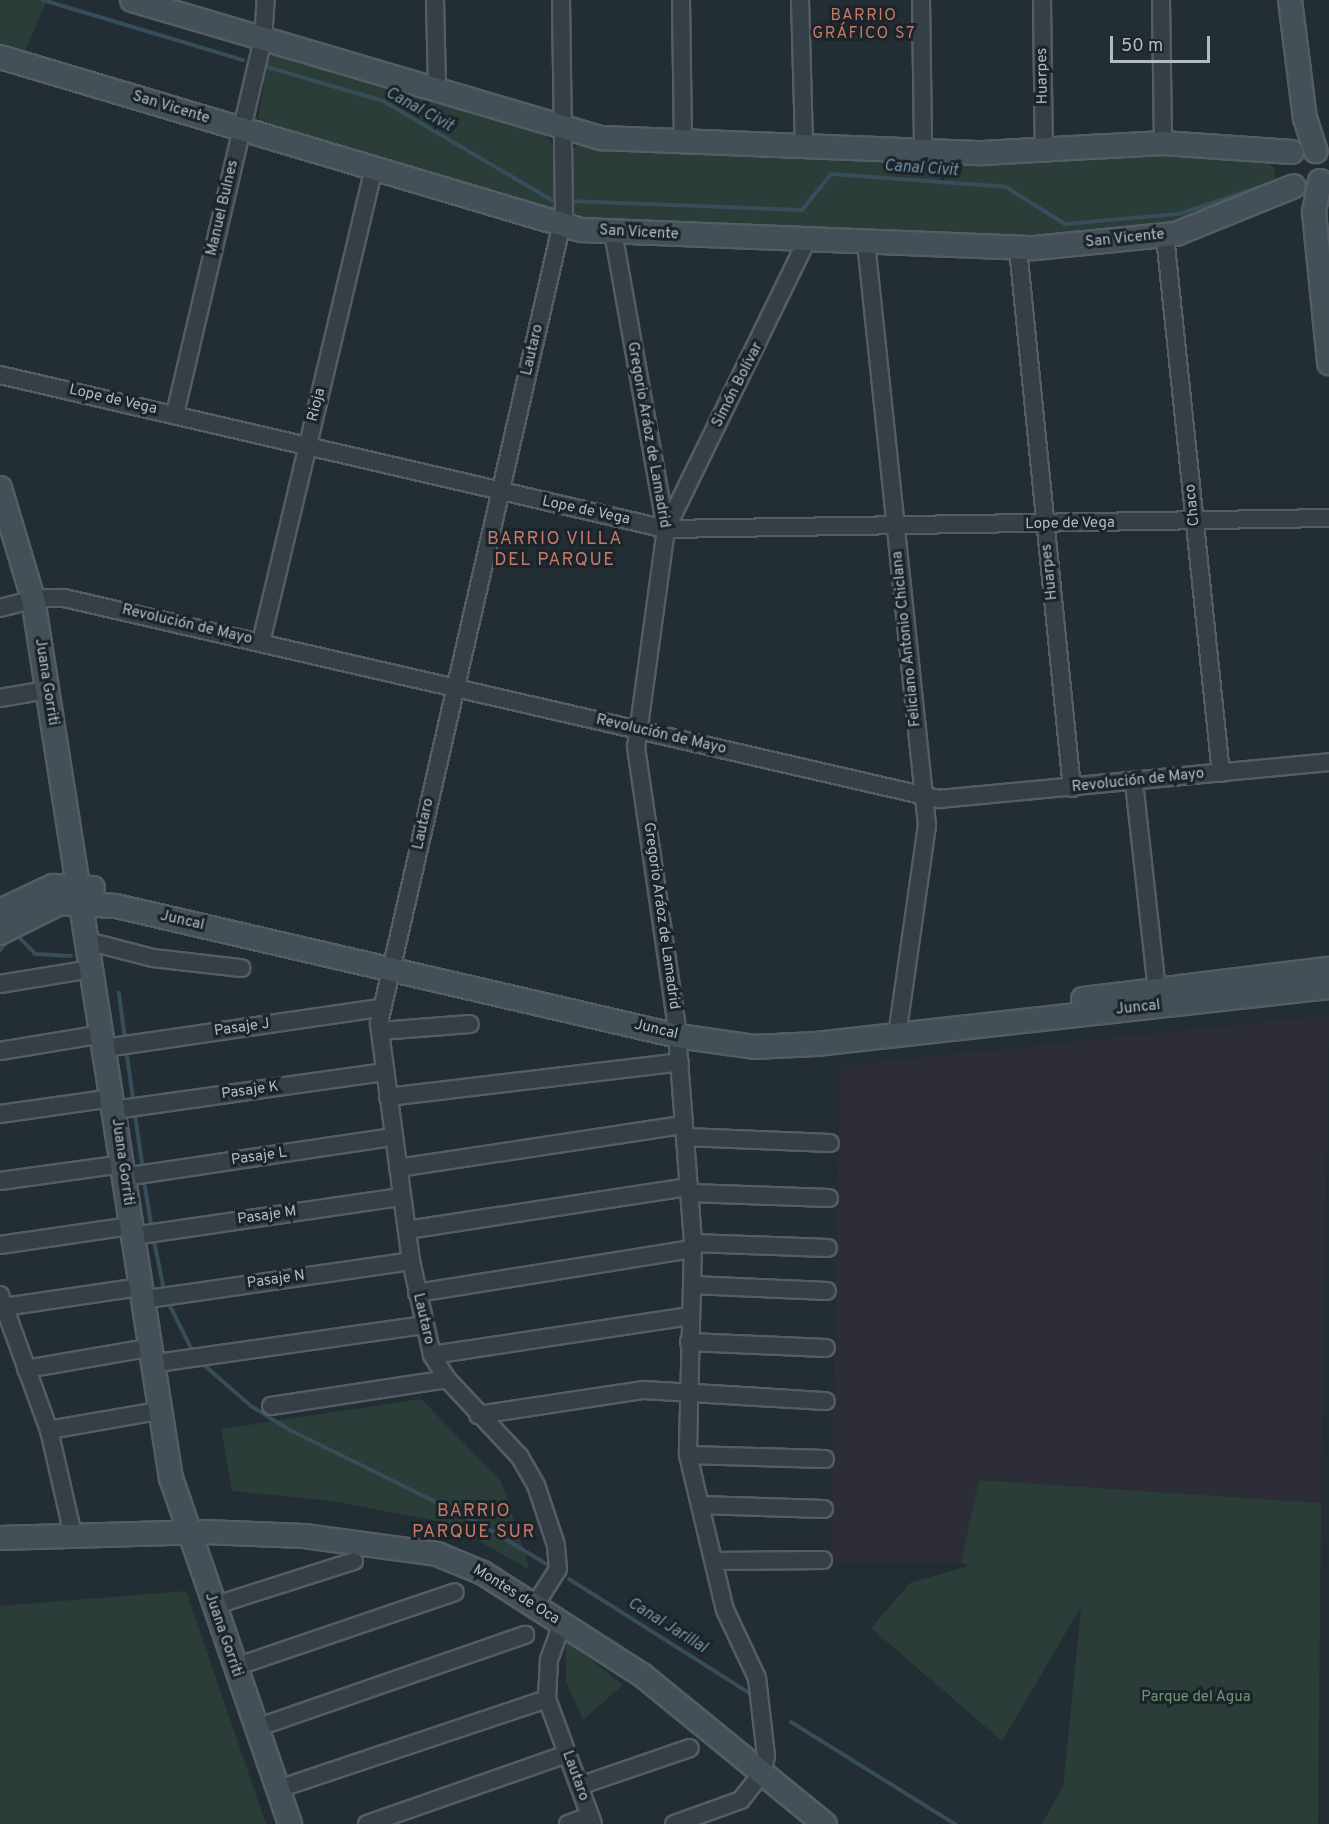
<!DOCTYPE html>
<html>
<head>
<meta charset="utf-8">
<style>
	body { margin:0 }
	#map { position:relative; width:1329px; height:1824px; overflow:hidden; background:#222e34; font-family:Overpass,sans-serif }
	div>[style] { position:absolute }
	.medical>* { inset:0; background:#2c2d37 }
	.green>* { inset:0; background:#2a3d38 }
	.stream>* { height:4px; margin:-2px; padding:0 2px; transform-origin:2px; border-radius:2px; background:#374d5a }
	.roads { filter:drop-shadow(2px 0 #535d63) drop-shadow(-2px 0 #535d63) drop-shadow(0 2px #535d63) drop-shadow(0 -2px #535d63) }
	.street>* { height:16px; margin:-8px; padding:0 8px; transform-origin:8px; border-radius:8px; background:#353f45 }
	.secondary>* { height:22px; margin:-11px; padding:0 11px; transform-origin:11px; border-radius:11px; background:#445058 }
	span { translate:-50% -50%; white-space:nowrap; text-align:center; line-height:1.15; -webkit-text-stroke:6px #1b242a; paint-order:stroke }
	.street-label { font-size:15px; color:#b0bbc2 }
	.park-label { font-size:15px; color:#719671 }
	.neighbourhood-label { font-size:16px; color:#c77a66; letter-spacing:1.5px }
	.water-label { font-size:16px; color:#7392a3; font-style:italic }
	.quarter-label { font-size:18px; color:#c77a66; letter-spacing:1.5px }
	.scale { position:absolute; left:1110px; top:36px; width:100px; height:27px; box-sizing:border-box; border:3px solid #b0bbc2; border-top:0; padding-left:8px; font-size:18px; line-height:21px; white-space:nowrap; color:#b0bbc2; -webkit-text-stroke:4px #1b242a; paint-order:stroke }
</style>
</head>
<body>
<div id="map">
	<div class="medical">
		<i style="clip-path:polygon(1329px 1015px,1321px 1503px,980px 1480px,961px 1562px,830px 1562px,840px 1066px)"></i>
	</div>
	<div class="green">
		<i style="clip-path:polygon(0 0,47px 0,25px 52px,0 44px)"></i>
		<i style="clip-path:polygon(274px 53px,545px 134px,554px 147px,554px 208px,544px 210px,258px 119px,268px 59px)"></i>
		<i style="clip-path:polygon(581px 144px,605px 151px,921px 163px,1021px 164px,1157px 152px,1265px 161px,1274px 168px,1276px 179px,1179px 223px,1017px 238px,580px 220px,572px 211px,572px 149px)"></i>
		<i style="clip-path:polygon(421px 1399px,501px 1481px,530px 1570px,447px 1523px,332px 1501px,232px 1491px,221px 1429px)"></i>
		<i style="clip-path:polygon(979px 1480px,1321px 1503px,1318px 1824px,1042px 1824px,1063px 1786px,1081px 1607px,1002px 1741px,871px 1628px,910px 1583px,968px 1566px,961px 1562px)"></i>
		<i style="clip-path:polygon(186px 1591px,266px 1824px,0 1824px,0 1606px)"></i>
		<i style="clip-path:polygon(566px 1640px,623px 1685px,583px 1720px,566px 1682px)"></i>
	</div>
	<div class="stream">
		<i style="left:43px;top:0;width:209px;rotate:16.7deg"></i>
		<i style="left:264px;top:66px;width:124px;rotate:16.4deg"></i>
		<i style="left:383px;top:101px;width:196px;rotate:30.4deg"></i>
		<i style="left:569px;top:201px;width:233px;rotate:2.2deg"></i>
		<i style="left:802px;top:210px;width:46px;rotate:-51.1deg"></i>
		<i style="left:831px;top:174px;width:175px;rotate:4.2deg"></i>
		<i style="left:1006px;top:187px;width:70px;rotate:32.1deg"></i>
		<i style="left:1065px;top:224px;width:114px;rotate:-5deg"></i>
		<i style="left:1179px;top:214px;width:100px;rotate:-18.6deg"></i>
		<i style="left:16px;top:934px;width:28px;rotate:46deg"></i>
		<i style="left:35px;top:954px;width:36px;rotate:3deg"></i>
		<i style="left:0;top:950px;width:14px;rotate:-51deg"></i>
		<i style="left:119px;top:993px;width:46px;rotate:82.6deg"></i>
		<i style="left:127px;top:1056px;width:42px;rotate:81.9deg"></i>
		<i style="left:135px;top:1115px;width:49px;rotate:81.7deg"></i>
		<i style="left:144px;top:1181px;width:44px;rotate:80.8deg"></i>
		<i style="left:154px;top:1241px;width:50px;rotate:78.5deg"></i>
		<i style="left:170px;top:1306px;width:49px;rotate:63.4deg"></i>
		<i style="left:204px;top:1365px;width:62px;rotate:41.1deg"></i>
		<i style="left:251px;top:1406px;width:46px;rotate:31.6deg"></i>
		<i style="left:290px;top:1430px;width:212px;rotate:26.3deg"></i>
		<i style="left:480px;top:1524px;width:79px;rotate:31.1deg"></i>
		<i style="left:569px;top:1579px;width:215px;rotate:32.3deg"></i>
		<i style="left:791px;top:1722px;width:193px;rotate:31.9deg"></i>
	</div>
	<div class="roads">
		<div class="street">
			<i style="left:435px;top:0;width:89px;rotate:88.7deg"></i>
			<i style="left:681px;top:0;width:142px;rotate:89.2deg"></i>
			<i style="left:800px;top:0;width:147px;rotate:88.4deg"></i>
			<i style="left:921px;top:0;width:151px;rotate:89.2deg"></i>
			<i style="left:1042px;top:0;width:153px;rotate:89.3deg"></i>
			<i style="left:1161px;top:0;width:143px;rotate:89.2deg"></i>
			<i style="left:613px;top:232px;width:302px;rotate:79.9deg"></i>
			<i style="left:666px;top:529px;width:220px;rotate:97.8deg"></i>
			<i style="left:636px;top:747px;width:277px;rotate:81.7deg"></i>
			<i style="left:676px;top:1021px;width:223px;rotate:85.6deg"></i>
			<i style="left:693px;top:1243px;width:212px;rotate:91.4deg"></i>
			<i style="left:688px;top:1455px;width:159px;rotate:76.6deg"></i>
			<i style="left:725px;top:1610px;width:75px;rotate:64.8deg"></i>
			<i style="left:757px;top:1678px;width:79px;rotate:83.4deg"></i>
			<i style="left:766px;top:1756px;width:17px;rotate:103deg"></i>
			<i style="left:762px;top:1773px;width:34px;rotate:128deg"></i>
			<i style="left:741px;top:1800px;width:71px;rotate:160.3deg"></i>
			<i style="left:1165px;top:236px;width:540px;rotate:84.05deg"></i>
			<i style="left:866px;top:242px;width:586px;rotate:84.03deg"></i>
			<i style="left:927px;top:825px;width:212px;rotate:98.1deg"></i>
			<i style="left:1018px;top:248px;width:543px;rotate:84.29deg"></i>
			<i style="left:0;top:375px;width:684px;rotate:13.02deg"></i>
			<i style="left:666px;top:529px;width:663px;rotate:-0.95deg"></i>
			<i style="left:175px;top:414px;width:385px;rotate:-76.8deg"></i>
			<i style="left:263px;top:39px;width:39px;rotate:-86deg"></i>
			<i style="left:666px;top:529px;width:322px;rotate:-64deg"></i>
			<i style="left:0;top:608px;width:40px;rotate:-14.4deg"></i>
			<i style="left:39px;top:598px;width:25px"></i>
			<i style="left:64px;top:598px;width:898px;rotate:12.94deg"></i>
			<i style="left:939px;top:799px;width:392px;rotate:-5.4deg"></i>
			<i style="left:261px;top:642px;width:486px;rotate:-76.6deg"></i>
			<i style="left:0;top:698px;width:48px;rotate:-9.7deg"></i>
			<i style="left:1134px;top:782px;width:218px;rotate:83.7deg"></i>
			<i style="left:95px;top:943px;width:60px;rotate:14.5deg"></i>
			<i style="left:153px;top:958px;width:89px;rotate:6.5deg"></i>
			<i style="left:0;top:984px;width:93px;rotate:-9.3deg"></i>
			<i style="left:380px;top:1031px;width:90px;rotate:-4.4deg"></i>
			<i style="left:105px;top:1048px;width:278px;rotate:-8.3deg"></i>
			<i style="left:0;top:1051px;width:104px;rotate:-9.4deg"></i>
			<i style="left:388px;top:1097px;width:294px;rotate:-6.8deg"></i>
			<i style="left:114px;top:1110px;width:274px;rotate:-8deg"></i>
			<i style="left:0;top:1114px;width:113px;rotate:-8.1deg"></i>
			<i style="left:685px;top:1137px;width:145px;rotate:2.4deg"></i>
			<i style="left:398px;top:1168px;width:289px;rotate:-8.6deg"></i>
			<i style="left:124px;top:1177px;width:272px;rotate:-8.5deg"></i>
			<i style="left:0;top:1181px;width:123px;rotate:-7.9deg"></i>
			<i style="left:690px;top:1193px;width:139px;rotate:2.1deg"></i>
			<i style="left:407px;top:1230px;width:285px;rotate:-8.7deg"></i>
			<i style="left:133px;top:1236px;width:271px;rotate:-8.3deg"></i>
			<i style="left:693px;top:1243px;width:135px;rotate:2.1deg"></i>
			<i style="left:0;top:1245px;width:132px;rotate:-8.3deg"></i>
			<i style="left:692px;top:1285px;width:135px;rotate:2.5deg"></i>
			<i style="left:417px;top:1293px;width:279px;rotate:-9.1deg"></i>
			<i style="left:0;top:1295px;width:144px;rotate:70.1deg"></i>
			<i style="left:49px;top:1430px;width:108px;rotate:77.1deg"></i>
			<i style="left:141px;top:1300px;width:273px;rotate:-8.2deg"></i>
			<i style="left:4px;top:1307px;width:137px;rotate:-8.4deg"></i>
			<i style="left:689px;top:1342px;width:137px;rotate:2.5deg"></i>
			<i style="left:432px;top:1355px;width:261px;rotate:-8.6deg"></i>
			<i style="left:150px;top:1364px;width:276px;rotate:-8.1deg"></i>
			<i style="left:26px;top:1369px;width:124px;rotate:-9.8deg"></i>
			<i style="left:271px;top:1406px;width:178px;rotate:-8.7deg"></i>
			<i style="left:478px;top:1415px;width:168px;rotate:-8.6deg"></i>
			<i style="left:644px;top:1390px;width:182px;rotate:3.5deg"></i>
			<i style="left:49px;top:1430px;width:111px;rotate:-9.9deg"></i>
			<i style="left:688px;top:1455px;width:137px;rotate:1.7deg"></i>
			<i style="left:700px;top:1505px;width:124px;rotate:1.8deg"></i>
			<i style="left:714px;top:1561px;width:109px;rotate:-0.5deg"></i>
			<i style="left:535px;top:1605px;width:43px;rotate:-57.4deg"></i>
			<i style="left:558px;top:1569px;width:24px;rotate:-95deg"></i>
			<i style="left:556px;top:1545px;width:63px;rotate:-108.4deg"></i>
			<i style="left:536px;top:1485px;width:32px;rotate:-120deg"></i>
			<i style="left:520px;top:1457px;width:107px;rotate:-133.1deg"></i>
			<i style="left:447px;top:1379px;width:28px;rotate:-122deg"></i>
			<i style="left:432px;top:1355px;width:96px;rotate:-102.6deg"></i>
			<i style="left:411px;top:1261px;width:240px;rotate:-97.7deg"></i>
			<i style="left:379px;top:1023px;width:830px;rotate:-77.12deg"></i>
			<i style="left:564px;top:214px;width:214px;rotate:-90.8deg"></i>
			<i style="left:213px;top:1606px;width:148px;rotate:-17.7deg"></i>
			<i style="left:562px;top:1624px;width:37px;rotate:110deg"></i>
			<i style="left:549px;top:1659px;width:40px;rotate:92.9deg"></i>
			<i style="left:547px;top:1699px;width:133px;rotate:69.8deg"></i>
			<i style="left:235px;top:1667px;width:232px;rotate:-18.8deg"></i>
			<i style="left:256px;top:1728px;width:285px;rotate:-19.1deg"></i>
			<i style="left:579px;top:1786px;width:117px;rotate:-18.9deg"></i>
			<i style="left:278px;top:1789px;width:284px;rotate:-18.5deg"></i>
			<i style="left:367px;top:1824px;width:212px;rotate:-19.3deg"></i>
			<i style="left:568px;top:1824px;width:23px;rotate:-20deg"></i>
		</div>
		<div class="secondary">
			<i style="left:132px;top:0;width:490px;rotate:16.4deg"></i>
			<i style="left:602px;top:138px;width:381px;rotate:2.3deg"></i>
			<i style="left:983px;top:153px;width:180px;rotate:-3.2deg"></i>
			<i style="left:1163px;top:143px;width:129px;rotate:4deg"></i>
			<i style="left:1290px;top:0;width:119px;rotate:82.8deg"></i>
			<i style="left:1305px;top:118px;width:35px;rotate:72deg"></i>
			<i style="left:0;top:57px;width:606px;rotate:16.58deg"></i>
			<i style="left:581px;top:230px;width:454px;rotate:2.3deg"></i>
			<i style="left:1035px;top:248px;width:142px;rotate:-5.7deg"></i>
			<i style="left:1176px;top:234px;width:127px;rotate:-22.1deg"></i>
			<i style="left:1320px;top:181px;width:32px;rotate:101deg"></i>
			<i style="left:1314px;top:212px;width:152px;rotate:84.3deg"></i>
			<i style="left:0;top:488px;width:116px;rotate:73.4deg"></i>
			<i style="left:33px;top:599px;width:890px;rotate:81.08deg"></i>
			<i style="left:171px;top:1478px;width:366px;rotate:71deg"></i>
			<i style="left:0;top:911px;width:59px;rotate:-25.3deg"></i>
			<i style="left:53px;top:886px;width:40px;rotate:2.9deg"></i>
			<i style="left:0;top:933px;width:67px;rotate:-26.6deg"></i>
			<i style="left:60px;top:903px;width:56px;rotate:3.1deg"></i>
			<i style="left:116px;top:906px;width:577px;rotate:13.02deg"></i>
			<i style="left:678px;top:1036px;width:77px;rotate:8.2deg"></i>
			<i style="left:754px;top:1047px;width:62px;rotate:-2.8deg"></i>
			<i style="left:816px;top:1044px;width:516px;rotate:-6.34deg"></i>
			<i style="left:1083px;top:999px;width:248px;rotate:-7deg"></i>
			<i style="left:0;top:1538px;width:205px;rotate:-1.7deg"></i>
			<i style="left:205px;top:1532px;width:99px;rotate:2.3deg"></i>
			<i style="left:304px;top:1536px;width:134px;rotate:7.7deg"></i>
			<i style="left:437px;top:1554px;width:50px;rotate:22.4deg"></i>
			<i style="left:483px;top:1573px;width:189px;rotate:32.7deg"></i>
			<i style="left:642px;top:1675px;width:236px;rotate:39.2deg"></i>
		</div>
	</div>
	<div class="street-label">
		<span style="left:1043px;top:76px;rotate:-91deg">Huarpes</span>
		<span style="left:171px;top:108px;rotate:17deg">San Vicente</span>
		<span style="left:223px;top:208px;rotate:-77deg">Manuel Bulnes</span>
		<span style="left:639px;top:233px;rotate:3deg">San Vicente</span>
		<span style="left:1125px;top:239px;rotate:-6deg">San Vicente</span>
		<span style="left:533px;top:350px;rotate:-77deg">Lautaro</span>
		<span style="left:738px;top:385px;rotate:-63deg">Simón Bolívar</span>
		<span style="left:113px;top:400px;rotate:13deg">Lope de Vega</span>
		<span style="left:317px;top:405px;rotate:-76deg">Rioja</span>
		<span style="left:648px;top:435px;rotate:80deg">Gregorio Aráoz de Lamadrid</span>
		<span style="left:1193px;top:505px;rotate:-96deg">Chaco</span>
		<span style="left:586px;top:511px;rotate:12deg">Lope de Vega</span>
		<span style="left:1070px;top:524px;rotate:-1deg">Lope de Vega</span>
		<span style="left:1050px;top:572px;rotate:-96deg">Huarpes</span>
		<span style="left:187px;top:625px;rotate:13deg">Revolución de Mayo</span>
		<span style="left:907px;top:639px;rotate:-96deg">Feliciano Antonio Chiclana</span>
		<span style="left:46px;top:682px;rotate:81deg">Juana Gorriti</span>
		<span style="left:661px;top:735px;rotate:13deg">Revolución de Mayo</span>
		<span style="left:1138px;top:781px;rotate:-6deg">Revolución de Mayo</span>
		<span style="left:424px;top:824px;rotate:-78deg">Lautaro</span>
		<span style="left:661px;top:916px;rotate:82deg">Gregorio Aráoz de Lamadrid</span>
		<span style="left:182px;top:921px;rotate:13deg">Juncal</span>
		<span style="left:1138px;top:1008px;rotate:-6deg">Juncal</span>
		<span style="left:242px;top:1028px;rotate:-8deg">Pasaje J</span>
		<span style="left:656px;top:1030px;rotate:13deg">Juncal</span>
		<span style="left:250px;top:1091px;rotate:-8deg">Pasaje K</span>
		<span style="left:259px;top:1157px;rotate:-8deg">Pasaje L</span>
		<span style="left:122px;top:1162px;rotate:82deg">Juana Gorriti</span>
		<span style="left:267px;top:1216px;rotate:-8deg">Pasaje M</span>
		<span style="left:276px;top:1280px;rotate:-8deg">Pasaje N</span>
		<span style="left:423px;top:1319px;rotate:77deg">Lautaro</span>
		<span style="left:516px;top:1595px;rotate:32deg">Montes de Oca</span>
		<span style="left:223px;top:1635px;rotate:71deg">Juana Gorriti</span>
		<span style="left:575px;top:1776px;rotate:70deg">Lautaro</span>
	</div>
	<div class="park-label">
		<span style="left:1196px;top:1698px">Parque del Agua</span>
	</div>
	<div class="neighbourhood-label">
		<span style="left:864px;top:25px">BARRIO<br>GRÁFICO S7</span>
	</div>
	<div class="water-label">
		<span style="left:419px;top:110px;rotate:29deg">Canal Civit</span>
		<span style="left:921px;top:169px;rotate:4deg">Canal Civit</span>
		<span style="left:667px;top:1626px;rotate:32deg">Canal Jarillal</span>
	</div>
	<div class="quarter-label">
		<span style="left:555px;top:551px">BARRIO VILLA<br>DEL PARQUE</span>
		<span style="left:474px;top:1523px">BARRIO<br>PARQUE SUR</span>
	</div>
	<div class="scale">50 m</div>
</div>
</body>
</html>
